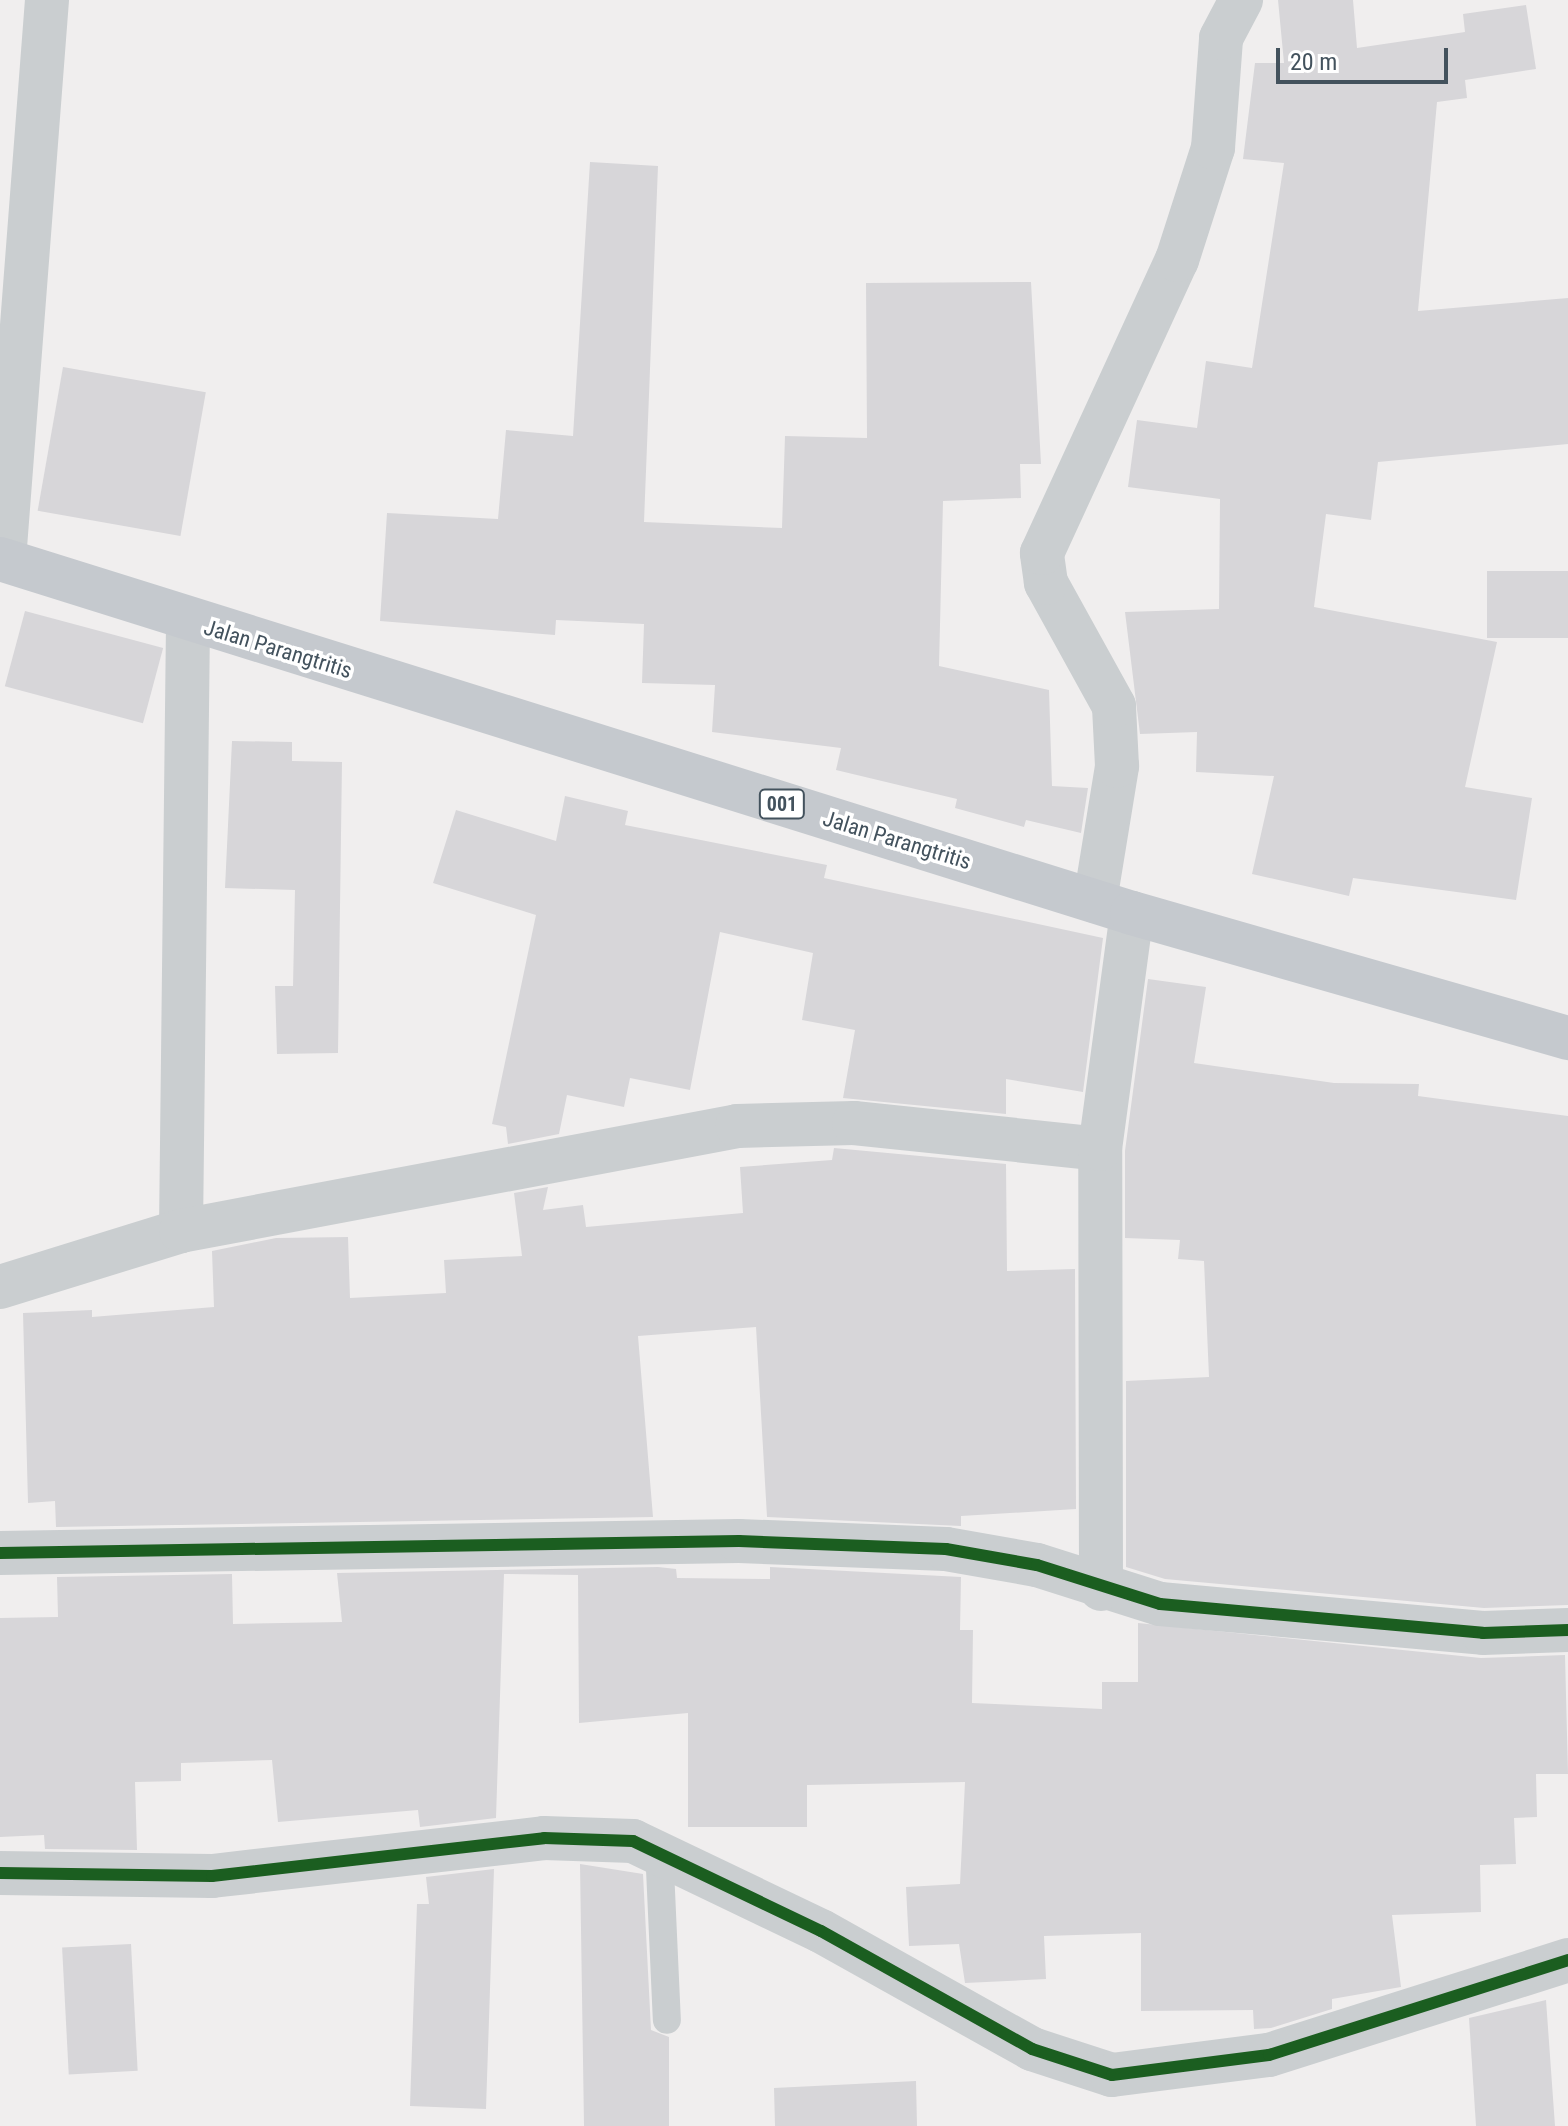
<!DOCTYPE html>
<html>
<head>
<meta charset="utf-8">
<style>
	body { margin:0 }
	#map { position:relative; width:1568px; height:2126px; overflow:hidden; background:#f0eeee; font-family:"Roboto Condensed",sans-serif }
	div>[style] { position:absolute }
	.building>* { inset:0; background:#d7d6d9; transform-origin:0 0 }
	.lane>* { height:28px; margin:-14px; padding:0 14px; transform-origin:14px; border-radius:14px; background:#caced0 }
	.street>* { height:44px; margin:-22px; padding:0 22px; transform-origin:22px; border-radius:22px; background:#caced0 }
	.primary>* { height:44px; margin:-22px; padding:0 22px; transform-origin:22px; border-radius:22px; background:#c5c9ce }
	.cycleway>* { height:12px; margin:-6px; padding:0 6px; transform-origin:6px; border-radius:6px; background:#1b5e20 }
	span { translate:-50% -50%; white-space:nowrap; text-align:center; line-height:1.15; -webkit-text-stroke:7px #fff; paint-order:stroke }
	.shield-label span { padding:2px 6px; background:#fff; border:2px solid; border-radius:6px; -webkit-text-stroke-width:0 }
	.shield-label { font-size:20px; color:#43525d; font-weight:700 }
	.street-label { font-size:22px; color:#43525d }
	.scale { position:absolute; left:1276px; top:48px; width:172px; height:36px; box-sizing:border-box; border:4px solid #43525d; border-top:0; padding-left:10px; font-size:24px; line-height:28px; white-space:nowrap; color:#43525d; -webkit-text-stroke:6px #fff; paint-order:stroke }
</style>
</head>
<body>
<div id="map">
	<div class="building">
		<i style="clip-path:polygon(1278px 0,1353px 0,1357px 48px,1465px 32px,1463px 14px,1526px 5px,1536px 69px,1465px 80px,1467px 98px,1437px 102px,1418px 311px,1568px 298px,1568px 444px,1378px 462px,1371px 520px,1326px 514px,1314px 607px,1497px 642px,1465px 787px,1532px 798px,1516px 900px,1353px 878px,1349px 896px,1252px 874px,1274px 776px,1196px 772px,1197px 732px,1140px 734px,1125px 612px,1219px 609px,1220px 499px,1128px 487px,1137px 420px,1197px 428px,1206px 361px,1252px 368px,1284px 163px,1243px 159px,1255px 63px,1284px 63px)"></i>
		<i style="clip-path:polygon(590px 162px,658px 166px,644px 522px,782px 528px,785px 436px,867px 438px,866px 283px,1031px 282px,1041px 464px,1020px 464px,1021px 498px,943px 501px,939px 666px,1049px 690px,1052px 786px,1088px 788px,1081px 833px,1026px 820px,1024px 827px,955px 808px,957px 799px,836px 770px,841px 748px,712px 732px,715px 685px,642px 683px,644px 624px,556px 620px,555px 635px,380px 621px,387px 513px,498px 519px,506px 430px,573px 436px)"></i>
		<i style="left:63px;top:367px;width:145px;height:146px;rotate:10deg"></i>
		<i style="left:1568px;top:571px;width:67px;height:81px;rotate:90deg"></i>
		<i style="left:25px;top:611px;width:143px;height:78px;rotate:15deg"></i>
		<i style="clip-path:polygon(232px 741px,292px 742px,292px 761px,342px 762px,338px 1053px,277px 1054px,275px 986px,293px 986px,295px 890px,225px 888px)"></i>
		<i style="clip-path:polygon(565px 796px,628px 811px,625px 825px,827px 865px,824px 878px,1103px 938px,1083px 1092px,1006px 1079px,1006px 1114px,843px 1098px,855px 1030px,802px 1020px,813px 953px,720px 932px,690px 1090px,630px 1078px,624px 1107px,567px 1095px,559px 1134px,508px 1144px,506px 1127px,492px 1124px,536px 915px,433px 883px,456px 810px,556px 841px)"></i>
		<i style="clip-path:polygon(1148px 979px,1206px 987px,1194px 1063px,1334px 1083px,1419px 1084px,1418px 1096px,1568px 1116px,1568px 1605px,1484px 1608px,1165px 1579px,1126px 1567px,1126px 1381px,1209px 1377px,1204px 1261px,1178px 1259px,1180px 1240px,1125px 1238px,1125px 1151px)"></i>
		<i style="clip-path:polygon(834px 1148px,1006px 1164px,1007px 1271px,1075px 1269px,1076px 1509px,961px 1516px,961px 1526px,767px 1517px,756px 1327px,638px 1336px,653px 1517px,56px 1527px,55px 1501px,28px 1503px,23px 1313px,92px 1310px,92px 1317px,214px 1307px,212px 1251px,276px 1238px,348px 1237px,350px 1298px,446px 1293px,444px 1260px,522px 1256px,514px 1193px,548px 1187px,543px 1210px,583px 1205px,586px 1227px,743px 1213px,740px 1167px,832px 1160px)"></i>
		<i style="clip-path:polygon(658px 1567px,676px 1569px,677px 1578px,770px 1579px,770px 1567px,961px 1577px,960px 1630px,973px 1630px,972px 1703px,1102px 1709px,1102px 1682px,1138px 1682px,1138px 1623px,1481px 1658px,1565px 1655px,1568px 1774px,1536px 1774px,1537px 1817px,1514px 1818px,1516px 1864px,1480px 1865px,1481px 1912px,1392px 1915px,1401px 1987px,1332px 1999px,1332px 2009px,1271px 2028px,1254px 2029px,1253px 2010px,1141px 2011px,1141px 1933px,1044px 1936px,1046px 1979px,965px 1983px,959px 1944px,909px 1946px,906px 1887px,960px 1884px,965px 1782px,807px 1785px,807px 1827px,688px 1827px,688px 1713px,579px 1723px,578px 1575px,504px 1574px,496px 1818px,420px 1827px,418px 1810px,278px 1822px,272px 1760px,181px 1763px,181px 1781px,135px 1782px,137px 1850px,45px 1849px,44px 1835px,0 1837px,0 1618px,58px 1617px,57px 1577px,232px 1574px,233px 1624px,342px 1622px,337px 1573px)"></i>
		<i style="clip-path:polygon(580px 1864px,643px 1874px,651px 2030px,669px 2037px,669px 2126px,584px 2126px)"></i>
		<i style="clip-path:polygon(494px 1869px,486px 2109px,410px 2106px,417px 1904px,429px 1904px,426px 1877px)"></i>
		<i style="left:131px;top:1944px;width:127px;height:69px;rotate:87deg"></i>
		<i style="clip-path:polygon(1546px 2000px,1555px 2126px,1476px 2126px,1469px 2018px)"></i>
		<i style="clip-path:polygon(916px 2081px,917px 2126px,775px 2126px,774px 2088px)"></i>
	</div>
	<div class="lane">
		<i style="left:659px;top:1847px;width:173px;rotate:87.4deg"></i>
	</div>
	<div class="street">
		<i style="left:4px;top:560px;width:562px;rotate:-85.61deg"></i>
		<i style="left:1095px;top:901px;width:137px;rotate:-80.7deg"></i>
		<i style="left:1117px;top:766px;width:60px;rotate:-92.9deg"></i>
		<i style="left:1114px;top:706px;width:141px;rotate:-118.9deg"></i>
		<i style="left:1046px;top:583px;width:30px;rotate:-98deg"></i>
		<i style="left:1042px;top:553px;width:323px;rotate:-65.3deg"></i>
		<i style="left:1177px;top:260px;width:118px;rotate:-72.2deg"></i>
		<i style="left:1213px;top:148px;width:110px;rotate:-85.8deg"></i>
		<i style="left:1221px;top:38px;width:43px;rotate:-62.2deg"></i>
		<i style="left:181px;top:1231px;width:610px;rotate:-89.34deg"></i>
		<i style="left:0;top:1287px;width:189px;rotate:-17.2deg"></i>
		<i style="left:181px;top:1231px;width:566px;rotate:-10.69deg"></i>
		<i style="left:737px;top:1126px;width:117px;rotate:-1.5deg"></i>
		<i style="left:854px;top:1123px;width:247px;rotate:6deg"></i>
		<i style="left:0;top:1553px;width:739px;rotate:-0.93deg"></i>
		<i style="left:739px;top:1541px;width:207px;rotate:2.2deg"></i>
		<i style="left:946px;top:1549px;width:92px;rotate:10deg"></i>
		<i style="left:1037px;top:1565px;width:129px;rotate:17.6deg"></i>
		<i style="left:1160px;top:1604px;width:324px;rotate:5.1deg"></i>
		<i style="left:1483px;top:1633px;width:85px;rotate:-2deg"></i>
		<i style="left:1101px;top:1589px;width:440px;rotate:-90.1deg"></i>
		<i style="left:1100px;top:1149px;width:238px;rotate:-82.3deg"></i>
		<i style="left:0;top:1873px;width:212px;rotate:0.8deg"></i>
		<i style="left:212px;top:1876px;width:334px;rotate:-6.5deg"></i>
		<i style="left:544px;top:1838px;width:89px;rotate:1.9deg"></i>
		<i style="left:633px;top:1841px;width:208px;rotate:25.6deg"></i>
		<i style="left:821px;top:1931px;width:242px;rotate:29.2deg"></i>
		<i style="left:1032px;top:2049px;width:84px;rotate:18deg"></i>
		<i style="left:1112px;top:2075px;width:158px;rotate:-7.3deg"></i>
		<i style="left:1269px;top:2055px;width:314px;rotate:-17.6deg"></i>
	</div>
	<div class="primary">
		<i style="left:0;top:559px;width:1186px;rotate:17.37deg"></i>
		<i style="left:1132px;top:913px;width:454px;rotate:16deg"></i>
	</div>
	<div class="cycleway">
		<i style="left:0;top:1553px;width:739px;rotate:-0.93deg"></i>
		<i style="left:739px;top:1541px;width:207px;rotate:2.2deg"></i>
		<i style="left:946px;top:1549px;width:92px;rotate:10deg"></i>
		<i style="left:1037px;top:1565px;width:129px;rotate:17.6deg"></i>
		<i style="left:1160px;top:1604px;width:324px;rotate:5.1deg"></i>
		<i style="left:1483px;top:1633px;width:85px;rotate:-2deg"></i>
		<i style="left:0;top:1873px;width:212px;rotate:0.8deg"></i>
		<i style="left:212px;top:1876px;width:334px;rotate:-6.5deg"></i>
		<i style="left:544px;top:1838px;width:89px;rotate:1.9deg"></i>
		<i style="left:633px;top:1841px;width:208px;rotate:25.6deg"></i>
		<i style="left:821px;top:1931px;width:242px;rotate:29.2deg"></i>
		<i style="left:1032px;top:2049px;width:84px;rotate:18deg"></i>
		<i style="left:1112px;top:2075px;width:158px;rotate:-7.3deg"></i>
		<i style="left:1269px;top:2055px;width:314px;rotate:-17.6deg"></i>
	</div>
	<div class="shield-label">
		<span style="left:782px;top:804px">001</span>
	</div>
	<div class="street-label">
		<span style="left:278px;top:649px;rotate:17deg">Jalan Parangtritis</span>
		<span style="left:897px;top:840px;rotate:17deg">Jalan Parangtritis</span>
	</div>
	<div class="scale">20 m</div>
</div>
</body>
</html>
